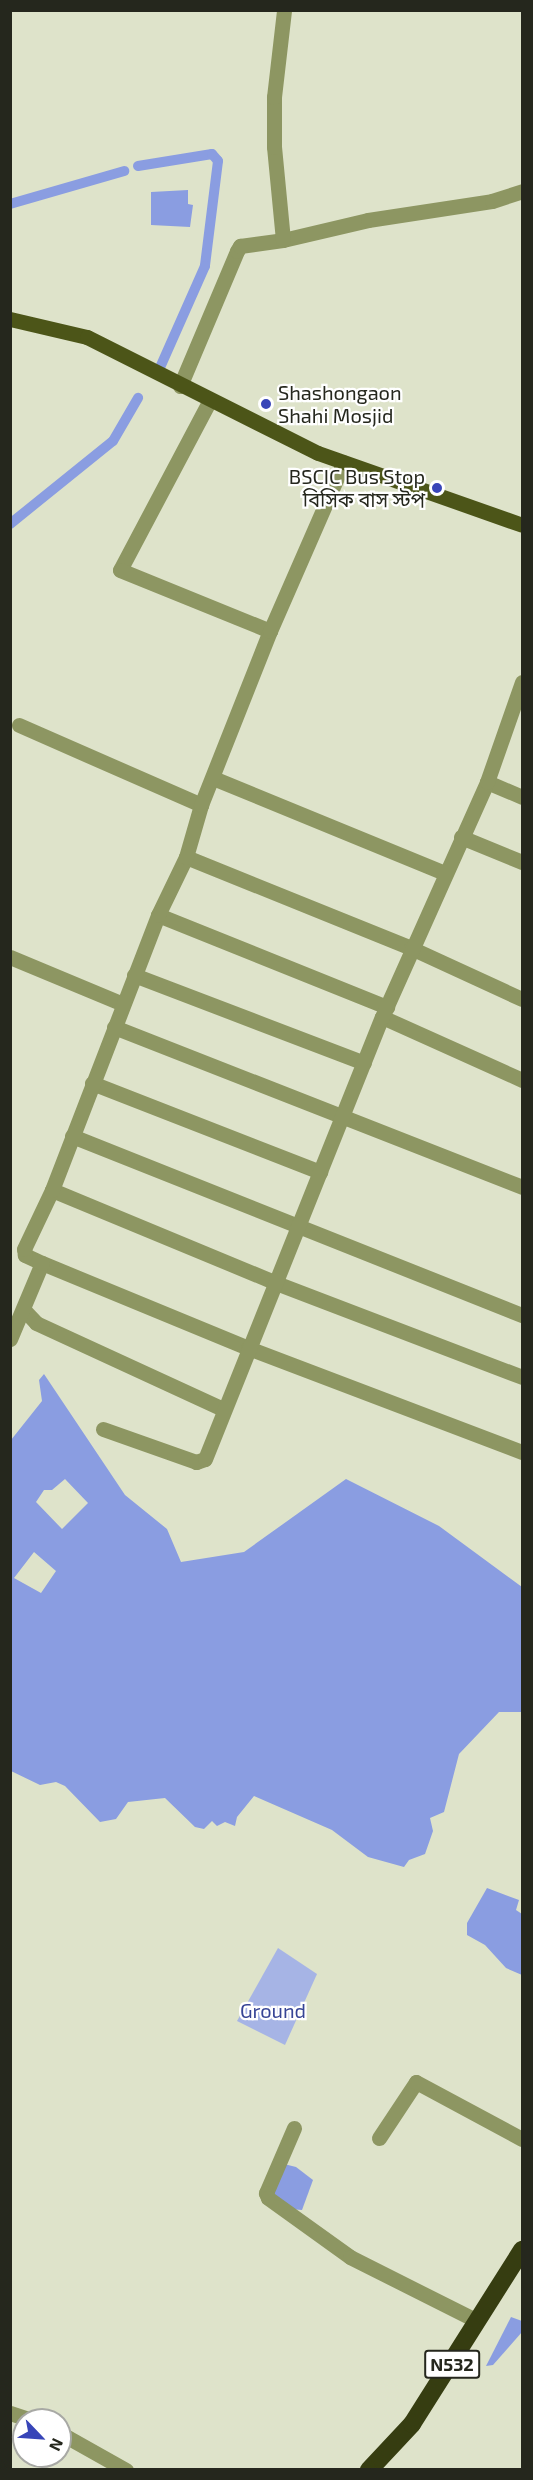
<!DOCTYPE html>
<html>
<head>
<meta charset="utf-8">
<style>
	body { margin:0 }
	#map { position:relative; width:533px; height:2480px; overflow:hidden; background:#dee3ca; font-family:"Exo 2","Noto Sans Bengali",sans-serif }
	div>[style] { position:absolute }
	.green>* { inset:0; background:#a6b4e5 }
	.water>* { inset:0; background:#8a9de1 }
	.canal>* { height:10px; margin:-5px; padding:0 5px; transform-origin:5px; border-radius:5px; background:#8a9de1 }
	.minor>* { height:15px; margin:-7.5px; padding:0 7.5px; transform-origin:7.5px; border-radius:7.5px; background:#8d9662 }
	.major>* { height:15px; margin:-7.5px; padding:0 7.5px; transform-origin:7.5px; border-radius:7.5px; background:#4c5518 }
	.highway>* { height:18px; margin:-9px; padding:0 9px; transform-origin:9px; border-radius:9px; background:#363d11 }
	.dots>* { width:16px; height:16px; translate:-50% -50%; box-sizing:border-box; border:3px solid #fff; border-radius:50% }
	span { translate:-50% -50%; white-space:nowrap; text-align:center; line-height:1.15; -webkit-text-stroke:4.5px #fff; paint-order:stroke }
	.shield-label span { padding:2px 4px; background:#fff; border:2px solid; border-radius:4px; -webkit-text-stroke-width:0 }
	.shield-label { font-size:18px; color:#25271d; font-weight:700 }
	.poi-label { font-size:20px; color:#25271d }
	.left { translate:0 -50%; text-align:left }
	.right { translate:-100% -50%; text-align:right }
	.park-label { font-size:20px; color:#364495 }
	.frame { position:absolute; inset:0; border:12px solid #25271d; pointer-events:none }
	.north { position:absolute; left:12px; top:2408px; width:60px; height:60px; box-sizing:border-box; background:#fff; border:2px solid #a8a9a5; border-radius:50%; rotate:115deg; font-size:16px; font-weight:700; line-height:24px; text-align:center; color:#25271d }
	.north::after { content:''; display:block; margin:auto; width:21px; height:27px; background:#3845b8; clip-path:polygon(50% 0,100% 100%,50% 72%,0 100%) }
</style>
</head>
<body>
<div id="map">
	<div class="green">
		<i style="clip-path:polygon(278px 1948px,317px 1974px,285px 2045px,237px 2021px)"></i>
	</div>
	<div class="water">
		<i style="clip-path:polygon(188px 190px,188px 204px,193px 205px,190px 227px,151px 225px,151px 192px)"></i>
		<i style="clip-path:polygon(evenodd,44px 1374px,125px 1495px,167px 1529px,181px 1562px,244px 1552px,346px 1479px,439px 1526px,522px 1587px,522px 1712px,499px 1712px,459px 1754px,444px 1812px,430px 1818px,433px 1831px,425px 1854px,409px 1860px,404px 1867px,368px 1857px,332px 1830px,254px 1796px,237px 1817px,235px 1826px,225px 1822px,217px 1826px,212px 1821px,204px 1829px,195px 1827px,165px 1798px,128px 1802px,116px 1819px,100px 1822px,65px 1786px,56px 1782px,40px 1785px,11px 1771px,11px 1440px,42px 1401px,39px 1380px,44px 1374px,65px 1479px,88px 1503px,62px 1529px,36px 1502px,44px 1490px,52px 1490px,65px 1479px,44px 1374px,34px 1552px,56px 1571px,41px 1593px,14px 1578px,34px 1552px)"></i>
		<i style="clip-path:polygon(487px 1888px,519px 1900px,516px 1910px,522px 1914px,522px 1975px,506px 1968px,485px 1945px,467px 1935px,467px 1923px)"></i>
		<i style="clip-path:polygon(284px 2164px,296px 2167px,313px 2180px,302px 2210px,290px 2209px,271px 2191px)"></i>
		<i style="clip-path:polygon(511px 2317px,522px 2321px,522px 2332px,493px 2365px,486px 2366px)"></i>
	</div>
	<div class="canal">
		<i style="left:138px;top:166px;width:75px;rotate:-9.2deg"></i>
		<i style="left:212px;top:154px;width:9px;rotate:49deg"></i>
		<i style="left:218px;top:161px;width:106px;rotate:97.1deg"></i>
		<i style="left:205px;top:266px;width:114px;rotate:113.9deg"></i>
		<i style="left:10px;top:204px;width:119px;rotate:-16.1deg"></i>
		<i style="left:10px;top:524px;width:132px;rotate:-38.9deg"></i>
		<i style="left:113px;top:441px;width:50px;rotate:-59.8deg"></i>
	</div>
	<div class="minor">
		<i style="left:283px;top:240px;width:87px;rotate:-13.2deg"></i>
		<i style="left:368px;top:220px;width:125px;rotate:-8.7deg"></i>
		<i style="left:492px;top:201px;width:32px;rotate:-18deg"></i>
		<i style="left:180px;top:386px;width:147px;rotate:-67.1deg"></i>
		<i style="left:237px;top:251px;width:6px;rotate:-59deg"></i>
		<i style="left:240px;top:246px;width:43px;rotate:-7.9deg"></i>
		<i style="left:283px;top:240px;width:93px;rotate:-95.5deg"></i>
		<i style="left:274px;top:147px;width:50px;rotate:-90deg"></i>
		<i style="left:274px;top:97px;width:88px;rotate:-83.4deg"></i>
		<i style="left:210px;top:400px;width:192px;rotate:117.9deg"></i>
		<i style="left:120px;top:570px;width:162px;rotate:22.1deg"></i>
		<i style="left:19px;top:725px;width:199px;rotate:23.7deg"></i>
		<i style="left:213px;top:778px;width:251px;rotate:22.3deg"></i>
		<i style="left:487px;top:782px;width:38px;rotate:23deg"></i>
		<i style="left:461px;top:837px;width:66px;rotate:22.3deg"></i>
		<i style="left:186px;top:857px;width:243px;rotate:22deg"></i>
		<i style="left:411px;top:948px;width:122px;rotate:24.7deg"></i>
		<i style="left:158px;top:915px;width:247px;rotate:21.9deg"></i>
		<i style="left:10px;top:957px;width:122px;rotate:22.6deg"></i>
		<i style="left:134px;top:975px;width:246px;rotate:20.9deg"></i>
		<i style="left:382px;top:1017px;width:154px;rotate:24.2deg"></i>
		<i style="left:114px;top:1027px;width:438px;rotate:21.4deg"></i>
		<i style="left:92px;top:1083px;width:245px;rotate:21.3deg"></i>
		<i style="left:72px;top:1136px;width:484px;rotate:21.7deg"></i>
		<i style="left:52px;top:1190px;width:243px;rotate:22.5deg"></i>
		<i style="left:276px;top:1283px;width:263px;rotate:20.9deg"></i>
		<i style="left:42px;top:1263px;width:223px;rotate:22.4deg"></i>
		<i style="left:248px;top:1348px;width:293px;rotate:20.8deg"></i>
		<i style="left:25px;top:1311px;width:16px;rotate:47deg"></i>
		<i style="left:36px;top:1323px;width:206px;rotate:24.7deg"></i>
		<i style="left:10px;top:1339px;width:82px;rotate:-67.2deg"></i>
		<i style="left:42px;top:1263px;width:19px;rotate:-155deg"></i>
		<i style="left:25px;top:1255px;width:6px;rotate:-99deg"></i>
		<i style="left:24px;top:1249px;width:65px;rotate:-64.6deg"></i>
		<i style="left:52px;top:1190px;width:295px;rotate:-68.9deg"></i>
		<i style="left:158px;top:915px;width:64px;rotate:-64.2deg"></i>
		<i style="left:186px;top:857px;width:54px;rotate:-73.9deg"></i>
		<i style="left:201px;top:805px;width:187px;rotate:-68.4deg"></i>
		<i style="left:270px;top:631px;width:184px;rotate:-66.4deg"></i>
		<i style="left:103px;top:1429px;width:99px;rotate:19.5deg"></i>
		<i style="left:196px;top:1462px;width:9px;rotate:-18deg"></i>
		<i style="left:205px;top:1459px;width:476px;rotate:-68.2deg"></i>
		<i style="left:382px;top:1017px;width:257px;rotate:-65.9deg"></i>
		<i style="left:487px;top:782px;width:106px;rotate:-70.7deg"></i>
		<i style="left:294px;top:2128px;width:71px;rotate:113.3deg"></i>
		<i style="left:266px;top:2193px;width:5px;rotate:68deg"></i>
		<i style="left:268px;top:2198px;width:101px;rotate:35.7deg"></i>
		<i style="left:350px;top:2257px;width:142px;rotate:26.7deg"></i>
		<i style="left:379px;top:2138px;width:67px;rotate:-56.5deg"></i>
		<i style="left:416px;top:2082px;width:120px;rotate:28.3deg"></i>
		<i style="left:10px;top:2413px;width:23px;rotate:18deg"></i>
		<i style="left:60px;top:2433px;width:76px;rotate:29.3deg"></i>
	</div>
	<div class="major">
		<i style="left:10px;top:319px;width:79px;rotate:13.2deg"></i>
		<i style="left:87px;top:337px;width:258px;rotate:26.7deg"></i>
		<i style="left:318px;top:453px;width:216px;rotate:19.4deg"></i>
	</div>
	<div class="highway">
		<i style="left:369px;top:2470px;width:63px;rotate:-46.9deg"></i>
		<i style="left:412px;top:2424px;width:206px;rotate:-57.7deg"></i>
	</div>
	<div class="dots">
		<i style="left:266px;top:404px;background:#3845b8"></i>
		<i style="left:437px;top:488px;background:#3845b8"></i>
	</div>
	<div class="shield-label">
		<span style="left:452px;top:2364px">N532</span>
	</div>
	<div class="poi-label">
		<span class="left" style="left:278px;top:404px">Shashongaon<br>Shahi Mosjid</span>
		<span class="right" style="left:425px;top:488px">BSCIC Bus Stop<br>বিসিক বাস স্টপ</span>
	</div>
	<div class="park-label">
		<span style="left:273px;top:2010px">Ground</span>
	</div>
	<div class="frame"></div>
	<div class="north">N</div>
</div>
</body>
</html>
